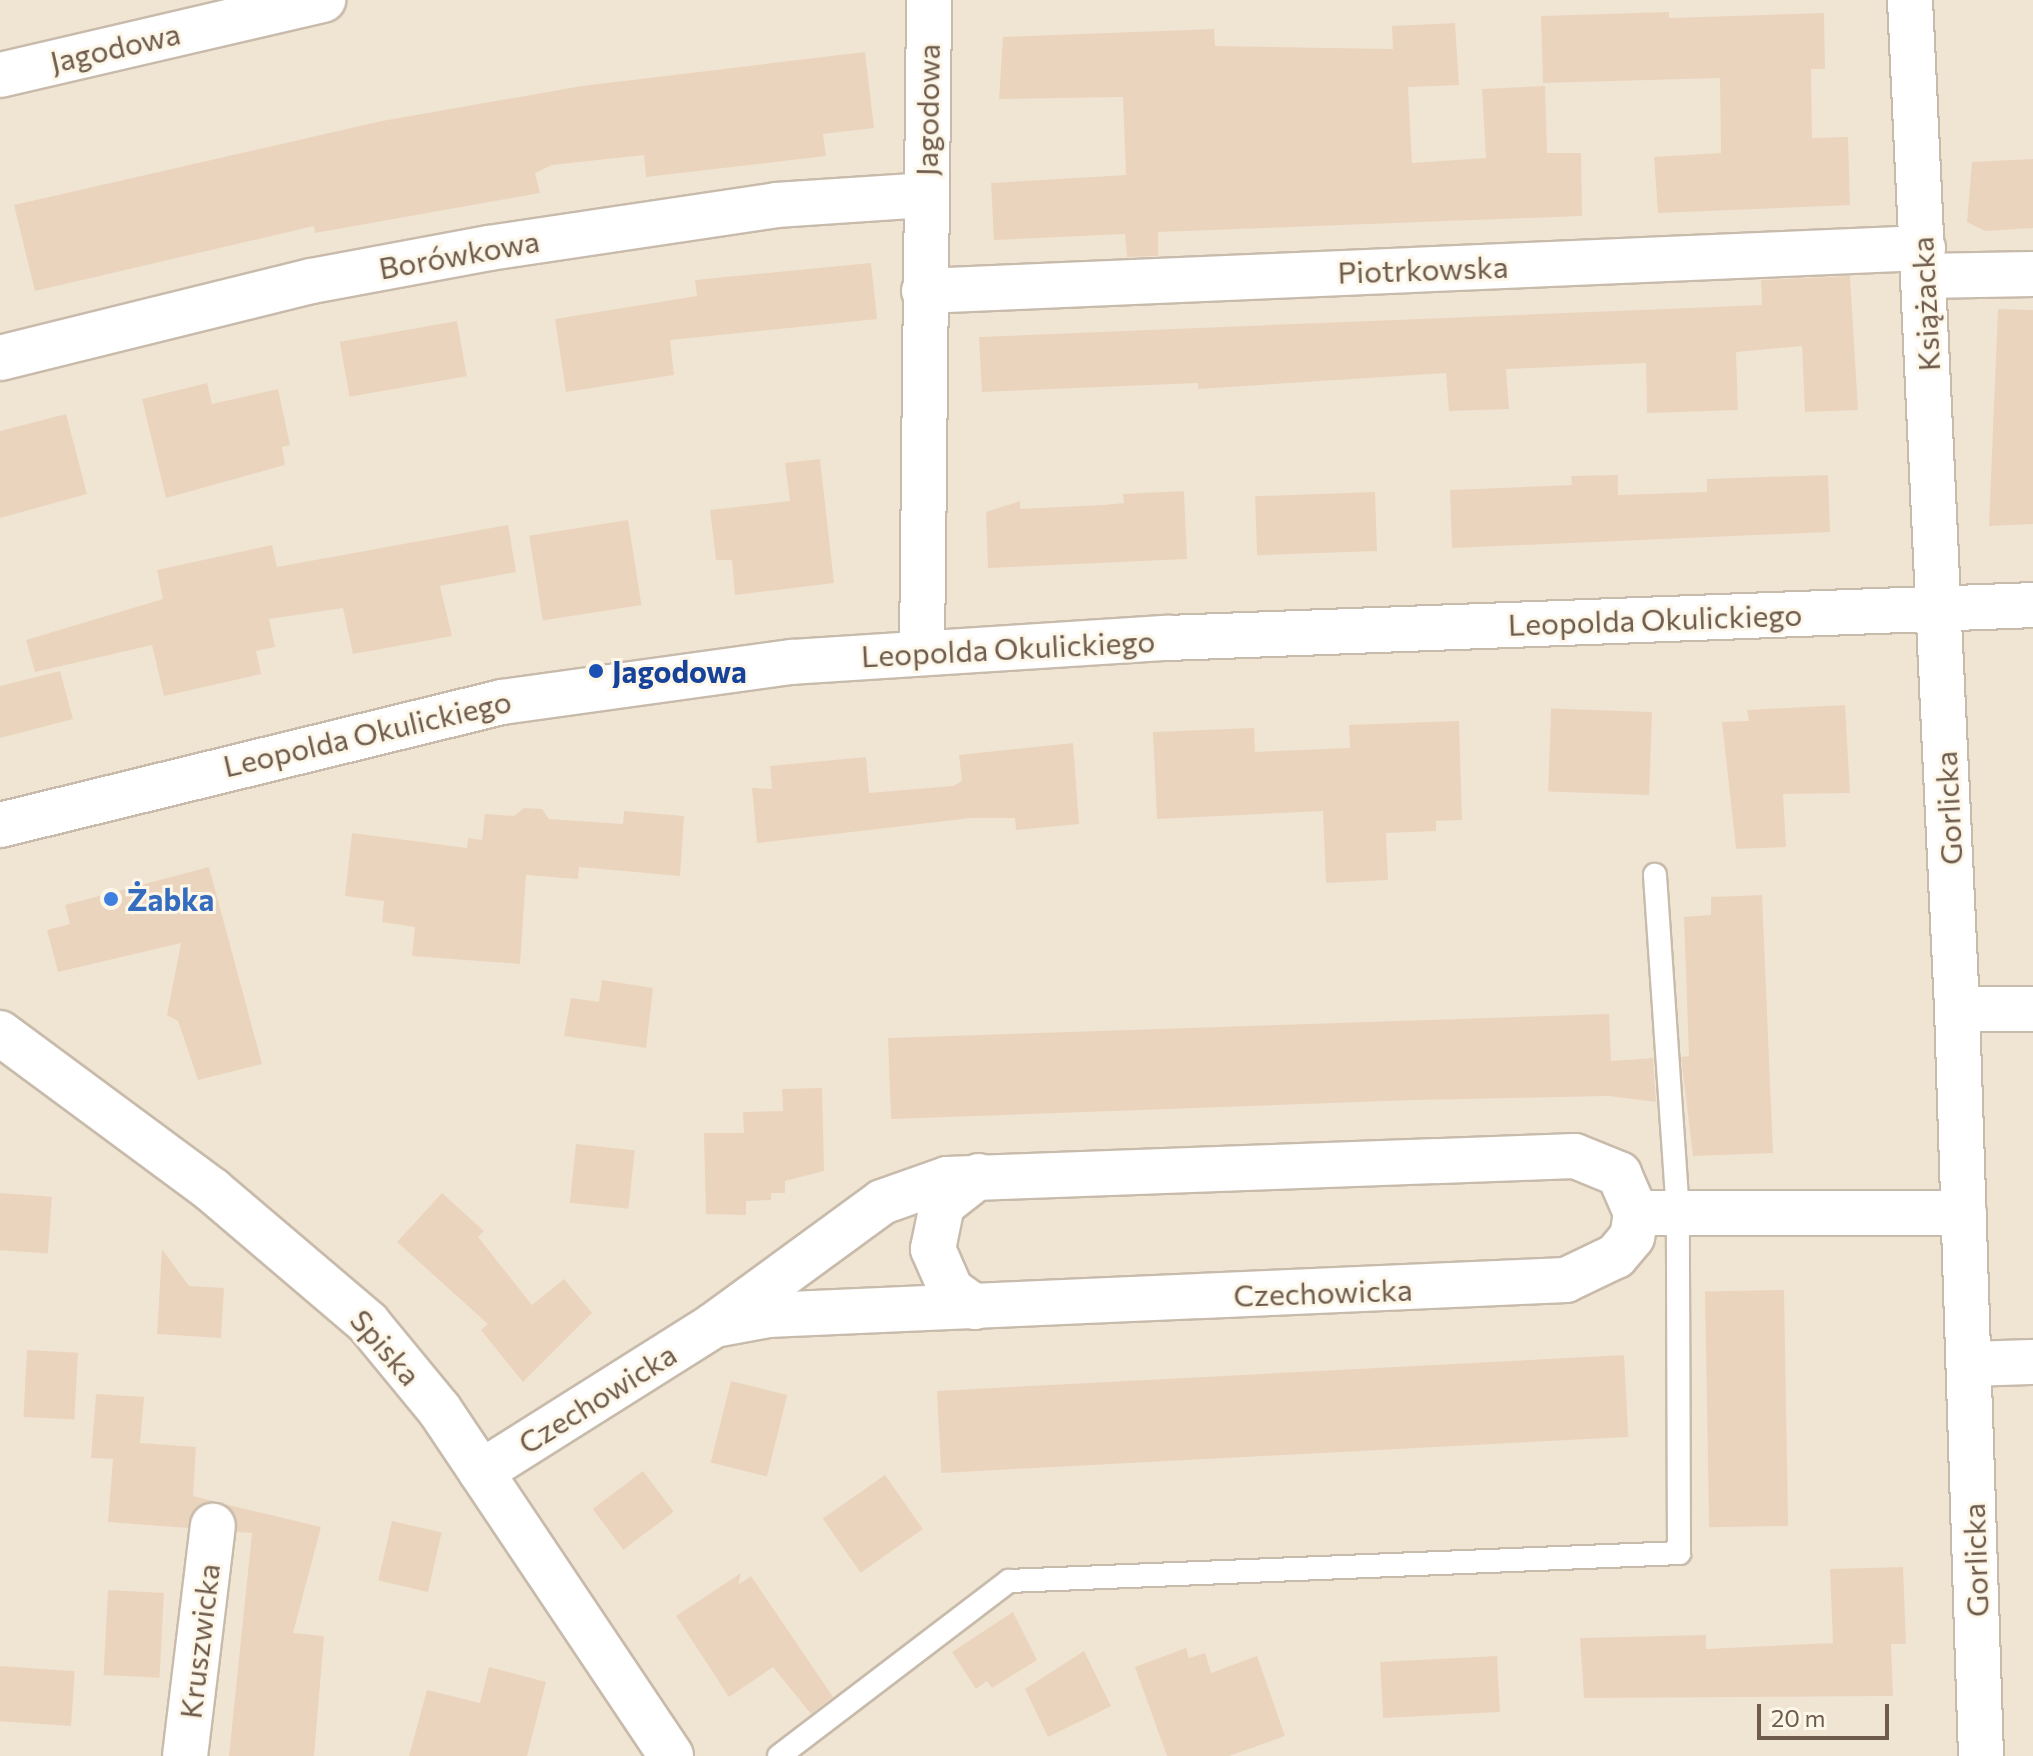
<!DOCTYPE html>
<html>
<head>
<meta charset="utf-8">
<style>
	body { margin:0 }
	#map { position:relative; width:2033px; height:1756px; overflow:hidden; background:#f9f3e3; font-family:Commissioner,sans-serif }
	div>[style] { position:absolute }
	.residential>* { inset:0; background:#f0e5d3; transform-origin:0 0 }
	.building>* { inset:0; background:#ebd4be; transform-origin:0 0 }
	.roads { filter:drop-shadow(2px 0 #c8bbab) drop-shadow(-2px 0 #c8bbab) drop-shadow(0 2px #c8bbab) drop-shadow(0 -2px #c8bbab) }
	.lane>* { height:22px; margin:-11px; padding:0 11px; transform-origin:11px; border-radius:11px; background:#fff }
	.street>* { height:44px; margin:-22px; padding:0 22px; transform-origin:22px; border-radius:22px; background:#fff }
	.secondary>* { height:44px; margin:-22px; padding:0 22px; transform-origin:22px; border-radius:22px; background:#fff }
	.dots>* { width:22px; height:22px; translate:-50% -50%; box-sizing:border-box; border:4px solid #fdf7e9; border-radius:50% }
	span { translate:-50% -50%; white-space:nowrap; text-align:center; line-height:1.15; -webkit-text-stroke:6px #fdf7e9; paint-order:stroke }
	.street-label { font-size:30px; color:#6e5b4c }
	.transit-label { font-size:30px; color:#164399; font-weight:700 }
	.left { translate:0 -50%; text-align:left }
	.shop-label { font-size:30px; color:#366cbe; font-weight:700 }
	.scale { position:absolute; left:1757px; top:1704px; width:132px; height:36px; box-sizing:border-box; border:4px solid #6e5b4c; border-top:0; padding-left:10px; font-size:24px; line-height:28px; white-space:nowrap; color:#6e5b4c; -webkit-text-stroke:6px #fdf7e9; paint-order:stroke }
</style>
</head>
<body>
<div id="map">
	<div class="residential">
		<i style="left:0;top:0;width:2033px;height:1756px"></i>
	</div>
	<div class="building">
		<i style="clip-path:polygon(1669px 12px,1669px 18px,1824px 13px,1825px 69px,1811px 69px,1812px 138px,1848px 137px,1850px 205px,1658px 213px,1654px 157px,1721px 153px,1720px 78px,1543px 83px,1541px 16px)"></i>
		<i style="clip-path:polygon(1455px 23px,1459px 85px,1408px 87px,1412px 163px,1486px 158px,1482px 89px,1545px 86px,1547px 153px,1581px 153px,1582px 216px,1158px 232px,1158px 256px,1127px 257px,1125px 234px,994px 240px,991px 183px,1126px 175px,1123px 97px,999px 99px,1003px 37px,1214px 29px,1215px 46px,1393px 49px,1392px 26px)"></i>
		<i style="clip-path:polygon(865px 52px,874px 128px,823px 134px,826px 156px,646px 177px,644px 155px,552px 165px,535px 173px,540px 193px,315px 233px,314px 226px,35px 291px,14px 205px,382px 121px,582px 86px)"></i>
		<i style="clip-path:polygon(2033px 159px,2033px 228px,1985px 231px,1967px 222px,1972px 162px)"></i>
		<i style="clip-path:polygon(871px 263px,877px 319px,670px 340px,674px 375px,566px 392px,555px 319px,697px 296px,695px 280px)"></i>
		<i style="clip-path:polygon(1850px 276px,1858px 410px,1805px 412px,1802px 346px,1736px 352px,1738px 410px,1647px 413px,1646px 363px,1506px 369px,1509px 409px,1449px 411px,1446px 373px,1198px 389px,1198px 383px,982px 392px,979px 337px,1762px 305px,1761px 280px)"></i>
		<i style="clip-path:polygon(1998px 309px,2033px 310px,2033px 524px,1989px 526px)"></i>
		<i style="left:457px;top:321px;width:56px;height:119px;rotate:80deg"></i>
		<i style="clip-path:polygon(207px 383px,212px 404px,278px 389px,290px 445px,282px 447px,285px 465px,166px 498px,142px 399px)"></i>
		<i style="clip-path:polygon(66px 414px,87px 494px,0 518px,0 431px)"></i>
		<i style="clip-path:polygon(820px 459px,834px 583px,735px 595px,732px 560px,716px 560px,710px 510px,790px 501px,785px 463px)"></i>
		<i style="clip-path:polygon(1618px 475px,1618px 495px,1707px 492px,1707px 479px,1828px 475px,1830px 532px,1452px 548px,1450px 490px,1572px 485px,1571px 476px)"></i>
		<i style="clip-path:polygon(1184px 491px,1187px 559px,988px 568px,986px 512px,1020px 501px,1020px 509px,1103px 505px,1124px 503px,1123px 494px)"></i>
		<i style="left:1375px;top:492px;width:59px;height:120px;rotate:88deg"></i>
		<i style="left:628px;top:520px;width:86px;height:100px;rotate:81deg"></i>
		<i style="clip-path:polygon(508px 525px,516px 572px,440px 586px,452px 636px,353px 654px,343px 608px,269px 619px,275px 647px,256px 651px,261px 674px,164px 696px,152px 645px,35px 672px,26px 640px,163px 599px,157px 570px,272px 545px,277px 567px)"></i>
		<i style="clip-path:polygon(60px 671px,73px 719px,0 738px,0 686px)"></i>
		<i style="clip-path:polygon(1845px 705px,1850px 793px,1783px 794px,1786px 847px,1736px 849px,1722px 722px,1749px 721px,1747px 710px)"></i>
		<i style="left:1652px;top:712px;width:83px;height:101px;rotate:92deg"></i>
		<i style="clip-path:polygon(1459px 721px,1462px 820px,1436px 821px,1436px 831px,1386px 833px,1388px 880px,1326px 883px,1323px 811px,1157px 819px,1153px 732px,1254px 728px,1255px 752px,1350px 748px,1349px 725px)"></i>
		<i style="clip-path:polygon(1073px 743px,1079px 824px,1016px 830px,1015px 818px,971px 818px,757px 843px,752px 788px,772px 789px,770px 766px,866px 757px,869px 793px,953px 786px,962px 781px,959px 755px)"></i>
		<i style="clip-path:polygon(524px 808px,542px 809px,549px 819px,623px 824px,624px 811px,684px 816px,680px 876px,579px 867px,578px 879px,526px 875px,520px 964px,412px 956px,415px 927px,382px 922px,384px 901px,345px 896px,352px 833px,467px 848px,468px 838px,482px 840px,485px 814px,514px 816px)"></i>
		<i style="clip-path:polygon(209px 867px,262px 1064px,198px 1080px,178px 1021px,167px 1015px,181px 943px,58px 972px,47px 930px,70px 924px,65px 905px)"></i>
		<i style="clip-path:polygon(1762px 895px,1773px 1153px,1693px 1156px,1681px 1057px,1689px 1056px,1684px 917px,1711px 915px,1711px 897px)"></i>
		<i style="clip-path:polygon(602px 980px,653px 988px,646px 1048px,564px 1036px,571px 998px,599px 1002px)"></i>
		<i style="clip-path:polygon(1609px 1014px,1611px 1061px,1653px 1058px,1656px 1102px,1608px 1096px,1413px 1100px,891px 1119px,888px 1038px)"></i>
		<i style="clip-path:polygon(822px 1088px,824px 1171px,785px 1181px,785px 1193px,771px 1193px,771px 1200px,746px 1201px,746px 1215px,706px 1214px,704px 1133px,744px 1133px,743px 1112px,783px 1111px,782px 1089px)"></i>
		<i style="left:576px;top:1144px;width:59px;height:59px;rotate:6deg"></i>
		<i style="left:0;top:1193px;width:52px;height:57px;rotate:4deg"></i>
		<i style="clip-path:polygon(442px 1193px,484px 1231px,478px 1237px,532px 1305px,564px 1279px,592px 1313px,523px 1382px,481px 1330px,488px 1324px,397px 1242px)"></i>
		<i style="clip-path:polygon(162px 1249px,189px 1286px,224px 1288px,221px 1338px,157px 1334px)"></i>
		<i style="left:1784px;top:1290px;width:236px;height:79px;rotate:89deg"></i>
		<i style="left:27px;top:1350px;width:51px;height:67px;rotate:3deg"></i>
		<i style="left:1624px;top:1355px;width:82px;height:688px;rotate:87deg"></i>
		<i style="left:731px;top:1381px;width:58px;height:84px;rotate:14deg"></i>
		<i style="clip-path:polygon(96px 1394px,144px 1397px,140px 1443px,196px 1447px,193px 1496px,213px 1501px,194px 1510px,188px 1528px,108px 1522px,113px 1459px,91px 1458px)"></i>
		<i style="left:643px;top:1471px;width:51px;height:63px;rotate:53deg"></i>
		<i style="left:885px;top:1475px;width:66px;height:76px;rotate:55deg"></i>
		<i style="clip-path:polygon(224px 1504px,321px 1527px,293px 1633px,324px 1636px,314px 1756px,229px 1756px,252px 1533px,238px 1532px)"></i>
		<i style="left:392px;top:1521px;width:51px;height:61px;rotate:13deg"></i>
		<i style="clip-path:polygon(1903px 1567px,1906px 1644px,1891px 1644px,1893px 1696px,1584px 1698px,1580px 1638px,1706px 1635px,1706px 1649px,1833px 1643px,1830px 1569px)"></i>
		<i style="clip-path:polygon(741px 1573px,738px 1585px,751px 1576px,833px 1697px,811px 1714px,773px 1667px,729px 1697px,676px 1616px)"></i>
		<i style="left:108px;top:1590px;width:56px;height:85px;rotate:3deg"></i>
		<i style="clip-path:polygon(1013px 1612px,1037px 1660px,992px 1688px,987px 1681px,976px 1689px,952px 1652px)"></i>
		<i style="clip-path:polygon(1186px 1648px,1189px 1658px,1205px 1653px,1211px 1673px,1257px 1656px,1285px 1736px,1229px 1756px,1167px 1756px,1135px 1667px)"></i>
		<i style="clip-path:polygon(1084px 1651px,1111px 1706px,1048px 1737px,1025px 1689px)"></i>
		<i style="left:1497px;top:1656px;width:56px;height:117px;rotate:87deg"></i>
		<i style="left:0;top:1666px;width:75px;height:55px;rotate:4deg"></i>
		<i style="clip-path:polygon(489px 1667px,546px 1682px,527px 1756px,409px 1756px,427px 1690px,480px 1703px)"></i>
	</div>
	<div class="roads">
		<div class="lane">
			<i style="left:779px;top:1756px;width:289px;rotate:-37.3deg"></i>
			<i style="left:1009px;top:1581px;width:671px;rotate:-2.39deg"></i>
			<i style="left:1679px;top:1553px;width:340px;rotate:-90.2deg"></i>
			<i style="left:1678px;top:1213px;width:339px;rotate:-93.9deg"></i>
		</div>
		<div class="street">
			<i style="left:1910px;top:0;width:1010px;rotate:87.33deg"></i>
			<i style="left:1957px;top:1009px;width:747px;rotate:88.16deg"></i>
			<i style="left:0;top:75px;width:332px;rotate:-13.1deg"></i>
			<i style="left:1924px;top:276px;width:109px;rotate:-1.1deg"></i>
			<i style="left:924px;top:291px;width:1000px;rotate:-2.46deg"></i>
			<i style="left:0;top:358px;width:320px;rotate:-13.9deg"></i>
			<i style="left:311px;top:281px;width:181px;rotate:-10.5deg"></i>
			<i style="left:489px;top:248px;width:290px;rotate:-8.5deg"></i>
			<i style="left:776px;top:205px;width:149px;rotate:-3.8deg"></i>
			<i style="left:922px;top:651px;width:651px;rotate:-89.38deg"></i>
			<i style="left:1957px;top:1009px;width:76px"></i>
			<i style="left:0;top:1033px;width:264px;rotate:36.5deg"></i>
			<i style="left:212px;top:1190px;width:205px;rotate:40.4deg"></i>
			<i style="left:368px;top:1323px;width:112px;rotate:50.5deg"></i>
			<i style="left:439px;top:1409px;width:417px;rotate:56.2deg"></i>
			<i style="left:1636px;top:1213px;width:328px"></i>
			<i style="left:975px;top:1307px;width:29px;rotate:-145deg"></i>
			<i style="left:951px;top:1290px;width:45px;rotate:-113.7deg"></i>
			<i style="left:933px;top:1249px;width:45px;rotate:-78.4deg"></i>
			<i style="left:942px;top:1205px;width:47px;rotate:-38.1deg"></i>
			<i style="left:1969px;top:1364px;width:64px;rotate:-1.8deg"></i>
			<i style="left:481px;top:1472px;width:275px;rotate:-32.2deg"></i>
			<i style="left:714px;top:1325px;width:208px;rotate:-36.2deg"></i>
			<i style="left:882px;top:1202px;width:69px;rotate:-19.5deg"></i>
			<i style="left:947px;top:1179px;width:628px;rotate:-2.1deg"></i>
			<i style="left:1575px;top:1156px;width:48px;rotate:22.2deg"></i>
			<i style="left:1619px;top:1174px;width:43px;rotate:66.4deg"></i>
			<i style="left:1636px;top:1213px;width:24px;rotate:99deg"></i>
			<i style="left:1632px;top:1237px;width:25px;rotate:130deg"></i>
			<i style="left:1616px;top:1256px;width:55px;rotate:154.4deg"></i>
			<i style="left:1566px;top:1280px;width:799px;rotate:177.49deg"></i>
			<i style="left:768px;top:1315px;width:55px;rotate:169.5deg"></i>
			<i style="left:185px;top:1756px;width:232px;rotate:-83.1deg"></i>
		</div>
		<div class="secondary">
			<i style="left:0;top:825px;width:517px;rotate:-13.77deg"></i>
			<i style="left:502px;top:702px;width:293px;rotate:-7.9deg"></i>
			<i style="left:792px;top:662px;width:377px;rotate:-3.7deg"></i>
			<i style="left:1168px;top:638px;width:866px;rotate:-2.18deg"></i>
		</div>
	</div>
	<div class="dots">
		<i style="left:596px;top:671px;background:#1a4fb4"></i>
		<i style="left:111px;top:899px;background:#3f7fe0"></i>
	</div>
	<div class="street-label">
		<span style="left:115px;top:47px;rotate:-13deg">Jagodowa</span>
		<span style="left:927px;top:110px;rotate:-89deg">Jagodowa</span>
		<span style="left:459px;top:254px;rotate:-10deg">Borówkowa</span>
		<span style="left:1423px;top:269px;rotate:-2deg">Piotrkowska</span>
		<span style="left:1925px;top:304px;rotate:-93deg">Książacka</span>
		<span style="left:1655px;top:619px;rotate:-2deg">Leopolda Okulickiego</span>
		<span style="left:1008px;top:648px;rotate:-3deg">Leopolda Okulickiego</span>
		<span style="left:367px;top:733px;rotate:-13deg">Leopolda Okulickiego</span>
		<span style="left:1948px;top:808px;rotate:-93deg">Gorlicka</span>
		<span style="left:1323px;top:1292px;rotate:-2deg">Czechowicka</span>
		<span style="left:386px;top:1347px;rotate:49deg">Spiska</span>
		<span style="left:597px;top:1398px;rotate:-32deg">Czechowicka</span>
		<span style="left:1975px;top:1560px;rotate:-92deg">Gorlicka</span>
		<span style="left:199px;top:1641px;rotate:-83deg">Kruszwicka</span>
	</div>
	<div class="transit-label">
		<span class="left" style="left:612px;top:671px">Jagodowa</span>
	</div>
	<div class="shop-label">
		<span class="left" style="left:127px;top:899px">Żabka</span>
	</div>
	<div class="scale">20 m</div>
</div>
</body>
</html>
